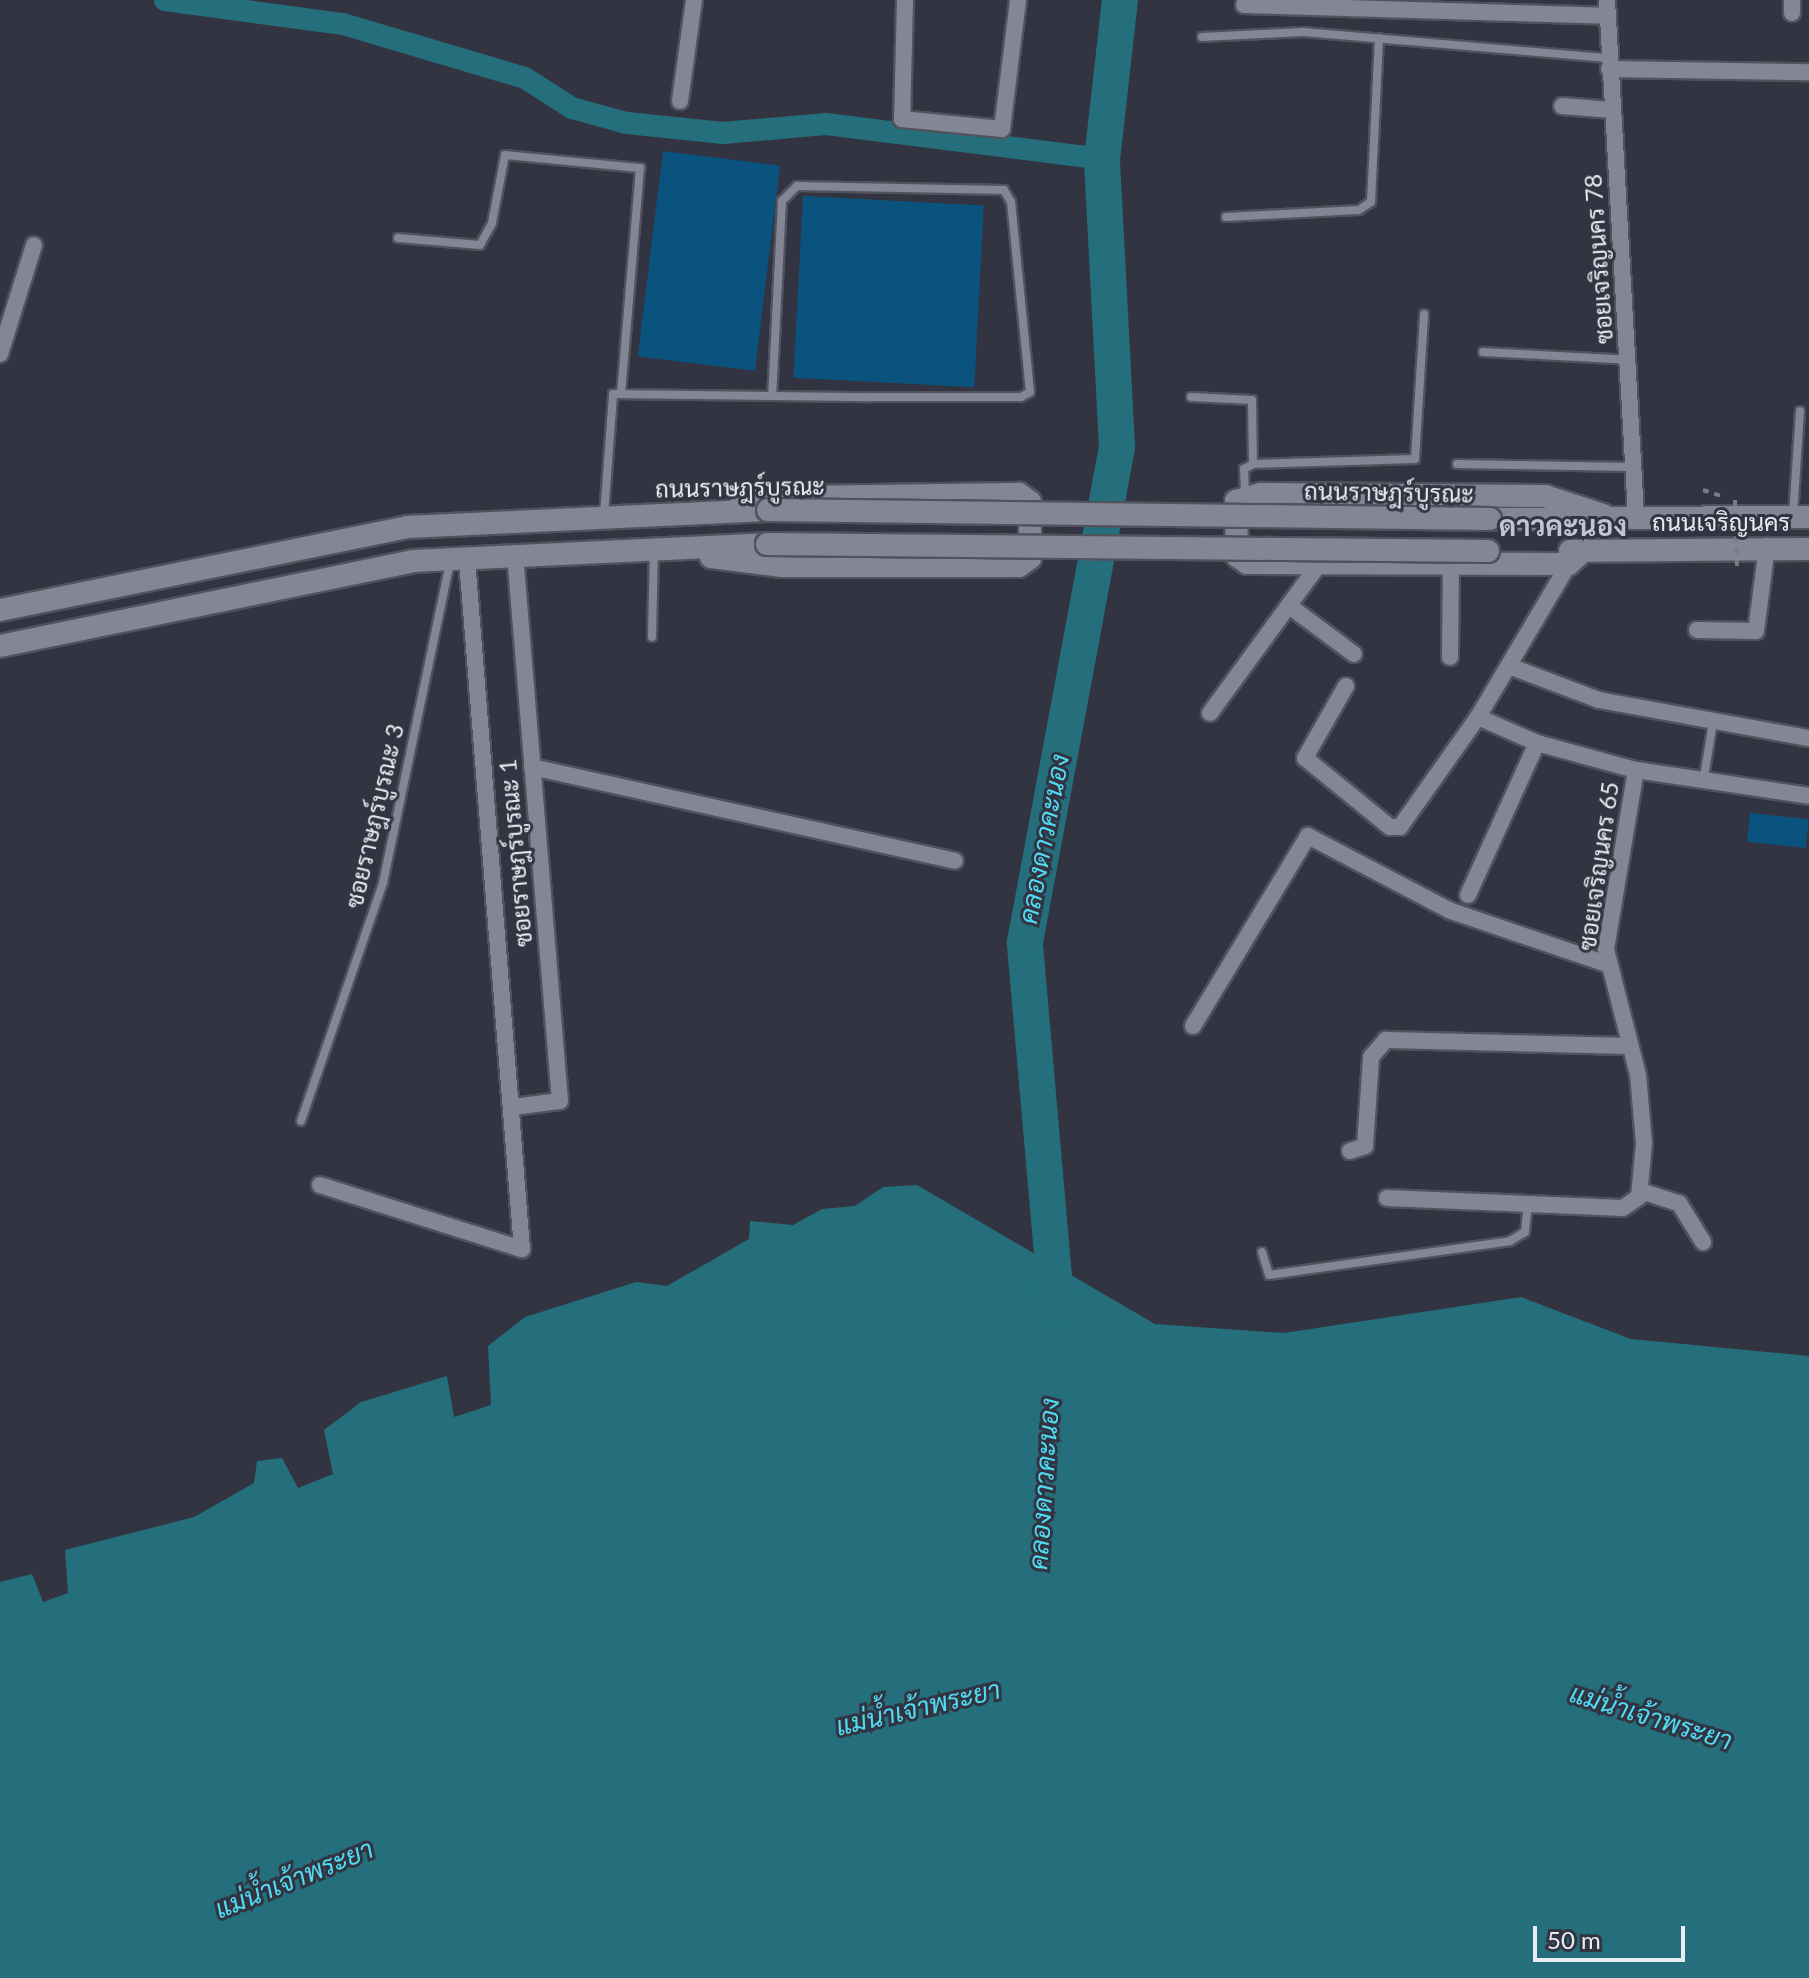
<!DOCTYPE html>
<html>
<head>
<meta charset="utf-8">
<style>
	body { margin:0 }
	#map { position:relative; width:1809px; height:1978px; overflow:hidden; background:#323441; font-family:Lato,Sarabun,sans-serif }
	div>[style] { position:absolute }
	.water>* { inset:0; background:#246f7b }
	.canal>* { height:22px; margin:-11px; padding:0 11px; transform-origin:11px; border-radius:11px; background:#246f7b }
	.river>* { height:36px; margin:-18px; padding:0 18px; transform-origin:18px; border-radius:18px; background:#246f7b }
	.building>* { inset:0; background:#0a537f; transform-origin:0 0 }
	.path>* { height:4px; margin-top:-2px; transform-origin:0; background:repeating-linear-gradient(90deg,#797b86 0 6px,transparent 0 12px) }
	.roads { filter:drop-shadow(2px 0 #50525c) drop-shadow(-2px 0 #50525c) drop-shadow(0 2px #50525c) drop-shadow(0 -2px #50525c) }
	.service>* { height:8px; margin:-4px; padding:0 4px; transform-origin:4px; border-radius:4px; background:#838695 }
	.minor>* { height:16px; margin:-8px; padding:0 8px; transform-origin:8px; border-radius:8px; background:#838695 }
	.secondary>* { height:22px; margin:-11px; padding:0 11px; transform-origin:11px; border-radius:11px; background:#838695 }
	.path-bridge>* { height:4px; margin-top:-2px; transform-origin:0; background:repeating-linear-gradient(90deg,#797b86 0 6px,transparent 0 12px) }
	.bridges { filter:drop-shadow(2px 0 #50525c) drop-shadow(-2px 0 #50525c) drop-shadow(0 2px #50525c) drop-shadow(0 -2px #50525c) }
	.secondary-bridge>* { height:22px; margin:-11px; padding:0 11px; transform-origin:11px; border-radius:11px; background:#838695 }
	span { translate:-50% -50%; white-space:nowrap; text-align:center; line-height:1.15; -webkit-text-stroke:6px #323441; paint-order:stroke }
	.street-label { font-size:24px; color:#e9ebf3 }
	.water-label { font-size:26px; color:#4fdcf3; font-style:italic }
	.quarter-label { font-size:28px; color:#c0c4d3; font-weight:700 }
	.scale { position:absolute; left:1533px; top:1926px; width:152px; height:36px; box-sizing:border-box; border:4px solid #e9ebf3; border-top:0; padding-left:10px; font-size:24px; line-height:28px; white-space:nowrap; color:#e9ebf3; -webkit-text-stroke:6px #323441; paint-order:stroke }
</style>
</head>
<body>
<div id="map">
	<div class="water">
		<i style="clip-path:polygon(917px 1185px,1155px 1324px,1284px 1333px,1521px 1297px,1631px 1339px,1809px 1356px,1809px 1978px,0 1978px,0 1582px,32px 1574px,43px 1602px,68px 1593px,65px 1550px,194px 1517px,254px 1483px,257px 1461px,282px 1458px,298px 1488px,333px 1474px,324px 1430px,361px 1402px,447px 1376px,454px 1417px,491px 1405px,488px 1346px,525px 1317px,636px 1282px,667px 1286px,749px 1239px,750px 1221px,793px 1225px,822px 1209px,855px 1206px,883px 1187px)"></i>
	</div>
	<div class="canal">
		<i style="left:165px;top:0;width:180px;rotate:7.7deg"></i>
		<i style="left:343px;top:24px;width:190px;rotate:16.5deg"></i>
		<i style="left:525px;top:78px;width:56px;rotate:32.6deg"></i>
		<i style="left:572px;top:108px;width:57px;rotate:15.3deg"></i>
		<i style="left:627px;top:123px;width:97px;rotate:5.9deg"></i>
		<i style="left:723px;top:133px;width:103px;rotate:-5deg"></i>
		<i style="left:826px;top:124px;width:278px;rotate:7.2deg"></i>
	</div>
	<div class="river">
		<i style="left:1057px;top:1311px;width:370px;rotate:-95deg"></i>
		<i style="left:1025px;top:942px;width:503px;rotate:-79.47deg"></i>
		<i style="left:1117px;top:447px;width:287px;rotate:-93deg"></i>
		<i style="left:1102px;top:160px;width:161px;rotate:-83.6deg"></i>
	</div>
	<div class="building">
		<i style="left:663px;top:151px;width:118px;height:207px;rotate:7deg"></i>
		<i style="left:803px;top:196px;width:181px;height:182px;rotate:3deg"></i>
		<i style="left:1750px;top:813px;width:59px;height:29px;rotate:6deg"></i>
	</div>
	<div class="path">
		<i style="left:1703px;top:490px;width:19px;rotate:18deg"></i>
	</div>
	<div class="roads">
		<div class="service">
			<i style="left:1202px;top:37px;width:101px;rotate:-2.8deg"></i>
			<i style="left:1303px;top:32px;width:306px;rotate:4.9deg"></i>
			<i style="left:1226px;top:217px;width:133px;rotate:-3deg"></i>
			<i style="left:1359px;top:210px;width:14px;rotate:-34deg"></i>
			<i style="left:1371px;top:202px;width:164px;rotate:-87.2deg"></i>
			<i style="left:398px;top:238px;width:82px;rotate:4.9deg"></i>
			<i style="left:480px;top:245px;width:25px;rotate:-61deg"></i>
			<i style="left:492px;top:223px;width:69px;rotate:-79.2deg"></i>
			<i style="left:505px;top:155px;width:136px;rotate:5.5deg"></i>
			<i style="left:640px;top:168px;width:227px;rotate:94.8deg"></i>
			<i style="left:1483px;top:352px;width:146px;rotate:3.1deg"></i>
			<i style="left:1191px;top:397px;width:61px;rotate:2.8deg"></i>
			<i style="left:1252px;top:400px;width:64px;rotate:89.1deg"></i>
			<i style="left:1457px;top:464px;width:175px;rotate:1deg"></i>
			<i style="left:1245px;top:494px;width:25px;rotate:-92deg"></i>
			<i style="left:1244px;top:469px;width:10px;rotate:-29deg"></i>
			<i style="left:1253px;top:464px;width:162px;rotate:-1.8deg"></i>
			<i style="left:1415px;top:459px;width:145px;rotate:-86.4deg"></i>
			<i style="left:604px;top:515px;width:121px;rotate:-85.7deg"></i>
			<i style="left:613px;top:394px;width:259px;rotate:0.7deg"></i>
			<i style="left:872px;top:397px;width:149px"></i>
			<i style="left:1021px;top:397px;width:10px;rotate:-29deg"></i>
			<i style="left:1030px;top:392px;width:191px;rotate:-95.7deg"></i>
			<i style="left:1011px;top:202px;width:14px;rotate:-120deg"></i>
			<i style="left:1004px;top:190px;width:207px;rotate:-178.9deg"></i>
			<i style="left:797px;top:186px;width:21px;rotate:135deg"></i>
			<i style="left:782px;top:201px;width:195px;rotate:92.9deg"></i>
			<i style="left:1793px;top:516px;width:105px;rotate:-86.2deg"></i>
			<i style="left:652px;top:637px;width:85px;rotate:-88.7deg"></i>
			<i style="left:1704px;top:777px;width:56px;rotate:-80.7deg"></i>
			<i style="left:301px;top:1121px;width:252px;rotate:-71deg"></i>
			<i style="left:383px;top:883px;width:329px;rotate:-78.2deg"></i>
			<i style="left:1262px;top:1252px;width:24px;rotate:73deg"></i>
			<i style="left:1269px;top:1275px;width:243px;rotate:-8deg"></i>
			<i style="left:1510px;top:1241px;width:17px;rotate:-31deg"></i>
			<i style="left:1525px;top:1232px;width:29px;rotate:-84deg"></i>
		</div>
		<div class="minor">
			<i style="left:905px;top:0;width:119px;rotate:91.4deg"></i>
			<i style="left:902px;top:119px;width:100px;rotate:5.7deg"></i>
			<i style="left:1002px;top:129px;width:130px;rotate:-82.9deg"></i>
			<i style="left:1607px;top:0;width:516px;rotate:86.78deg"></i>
			<i style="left:1792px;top:0;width:13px;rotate:90deg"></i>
			<i style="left:1244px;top:5px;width:363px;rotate:1.7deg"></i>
			<i style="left:1609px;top:69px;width:200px;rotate:0.9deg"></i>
			<i style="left:680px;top:101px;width:102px;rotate:-82.1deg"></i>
			<i style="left:1562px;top:106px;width:50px;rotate:4.6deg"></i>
			<i style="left:0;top:354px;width:114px;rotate:-72.7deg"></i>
			<i style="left:1292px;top:608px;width:77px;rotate:36.6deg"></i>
			<i style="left:1697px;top:630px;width:59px;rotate:1deg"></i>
			<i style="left:1756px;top:631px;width:86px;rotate:-82.6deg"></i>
			<i style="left:1450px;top:657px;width:91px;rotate:-89.4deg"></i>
			<i style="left:1509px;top:666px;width:96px;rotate:20.7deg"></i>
			<i style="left:1599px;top:700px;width:213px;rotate:10.3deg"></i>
			<i style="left:1346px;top:686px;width:83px;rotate:119.7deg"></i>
			<i style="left:1305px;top:758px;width:109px;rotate:39.1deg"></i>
			<i style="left:1390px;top:827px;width:10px"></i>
			<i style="left:1400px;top:827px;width:135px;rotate:-54.7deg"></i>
			<i style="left:1478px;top:717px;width:178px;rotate:-59.3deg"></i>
			<i style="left:1210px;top:713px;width:185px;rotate:-53.8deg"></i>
			<i style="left:1478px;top:717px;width:64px;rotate:23.8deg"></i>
			<i style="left:1537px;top:743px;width:103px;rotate:15.3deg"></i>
			<i style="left:1636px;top:770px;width:175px;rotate:8.5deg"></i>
			<i style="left:532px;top:767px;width:433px;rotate:12.5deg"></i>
			<i style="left:1468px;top:895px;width:167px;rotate:-65.6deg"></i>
			<i style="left:1193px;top:1026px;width:222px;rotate:-58.8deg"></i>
			<i style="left:1308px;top:836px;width:161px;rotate:27.7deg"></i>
			<i style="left:1451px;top:911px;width:165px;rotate:18.8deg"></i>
			<i style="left:513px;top:1107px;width:47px;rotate:-7.3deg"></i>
			<i style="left:560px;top:1101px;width:549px;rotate:-94.7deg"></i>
			<i style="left:1350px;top:1151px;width:16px;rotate:-18deg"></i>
			<i style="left:1365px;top:1146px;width:89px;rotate:-86.1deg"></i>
			<i style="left:1371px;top:1057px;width:23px;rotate:-49deg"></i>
			<i style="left:1386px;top:1040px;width:244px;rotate:1.4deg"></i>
			<i style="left:320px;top:1185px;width:212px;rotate:17.6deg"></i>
			<i style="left:522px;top:1249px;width:692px;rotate:-94.56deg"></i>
			<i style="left:1641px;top:1191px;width:40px;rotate:18deg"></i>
			<i style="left:1679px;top:1203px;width:46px;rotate:58.4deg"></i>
			<i style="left:1387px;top:1198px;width:236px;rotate:2.4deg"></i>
			<i style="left:1623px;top:1208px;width:19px;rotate:-35deg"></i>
			<i style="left:1639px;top:1197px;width:54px;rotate:-84.7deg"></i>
			<i style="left:1644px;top:1143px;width:68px;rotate:-95deg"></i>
			<i style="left:1638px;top:1075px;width:130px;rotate:-104.3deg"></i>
			<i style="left:1606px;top:949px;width:181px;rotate:-80.5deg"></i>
		</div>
		<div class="secondary">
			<i style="left:1490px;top:519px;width:319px;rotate:-0.4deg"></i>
			<i style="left:1584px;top:550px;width:21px;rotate:137deg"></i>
			<i style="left:1569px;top:564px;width:322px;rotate:-179.8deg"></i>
			<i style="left:1247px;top:563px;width:12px;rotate:-145deg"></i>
			<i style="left:1237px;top:556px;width:55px;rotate:-91deg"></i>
			<i style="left:1236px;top:501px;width:26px;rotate:-16deg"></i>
			<i style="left:1261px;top:494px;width:284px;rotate:0.4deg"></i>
			<i style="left:1545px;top:496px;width:61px;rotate:18.1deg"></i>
			<i style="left:1570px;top:551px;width:239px;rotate:-0.5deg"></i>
			<i style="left:711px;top:557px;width:72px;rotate:7.2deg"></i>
			<i style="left:782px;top:566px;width:237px"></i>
			<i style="left:1019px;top:566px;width:14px;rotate:-36deg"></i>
			<i style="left:1030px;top:558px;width:56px;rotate:-90deg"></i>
			<i style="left:1030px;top:502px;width:14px;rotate:-144deg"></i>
			<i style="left:1019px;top:494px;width:278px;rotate:179.2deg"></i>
			<i style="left:0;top:610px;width:415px;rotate:-11.5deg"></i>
			<i style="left:407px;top:527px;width:361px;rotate:-2.7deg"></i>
			<i style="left:0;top:646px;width:422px;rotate:-11.6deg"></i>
			<i style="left:413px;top:561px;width:354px;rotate:-2.7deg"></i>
		</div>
	</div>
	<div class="path-bridge">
		<i style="left:1735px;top:500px;width:66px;rotate:88.3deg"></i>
	</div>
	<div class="bridges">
		<div class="secondary-bridge">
			<i style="left:768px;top:510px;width:722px;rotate:0.71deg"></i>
			<i style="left:767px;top:544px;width:721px;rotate:0.56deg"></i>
		</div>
	</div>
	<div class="street-label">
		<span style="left:1598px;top:259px;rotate:-94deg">ซอยเจริญนคร 78</span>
		<span style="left:740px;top:487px;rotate:-1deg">ถนนราษฎร์บูรณะ</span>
		<span style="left:1389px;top:492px;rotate:1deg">ถนนราษฎร์บูรณะ</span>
		<span style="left:1721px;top:522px">ถนนเจริญนคร</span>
		<span style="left:374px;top:816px;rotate:-77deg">ซอยราษฎร์บูรณะ 3</span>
		<span style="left:515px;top:853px;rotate:-95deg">ซอยราษฎร์บูรณะ 1</span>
		<span style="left:1598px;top:866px;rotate:-82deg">ซอยเจริญนคร 65</span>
	</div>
	<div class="water-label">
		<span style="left:1044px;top:839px;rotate:-79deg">คลองดาวคะนอง</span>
		<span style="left:1044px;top:1484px;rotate:-86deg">คลองดาวคะนอง</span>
		<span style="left:918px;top:1708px;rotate:-13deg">แม่น้ำเจ้าพระยา</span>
		<span style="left:1651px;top:1717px;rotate:17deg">แม่น้ำเจ้าพระยา</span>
		<span style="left:294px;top:1879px;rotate:-22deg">แม่น้ำเจ้าพระยา</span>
	</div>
	<div class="quarter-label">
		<span style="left:1563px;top:525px">ดาวคะนอง</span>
	</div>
	<div class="scale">50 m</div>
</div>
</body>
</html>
